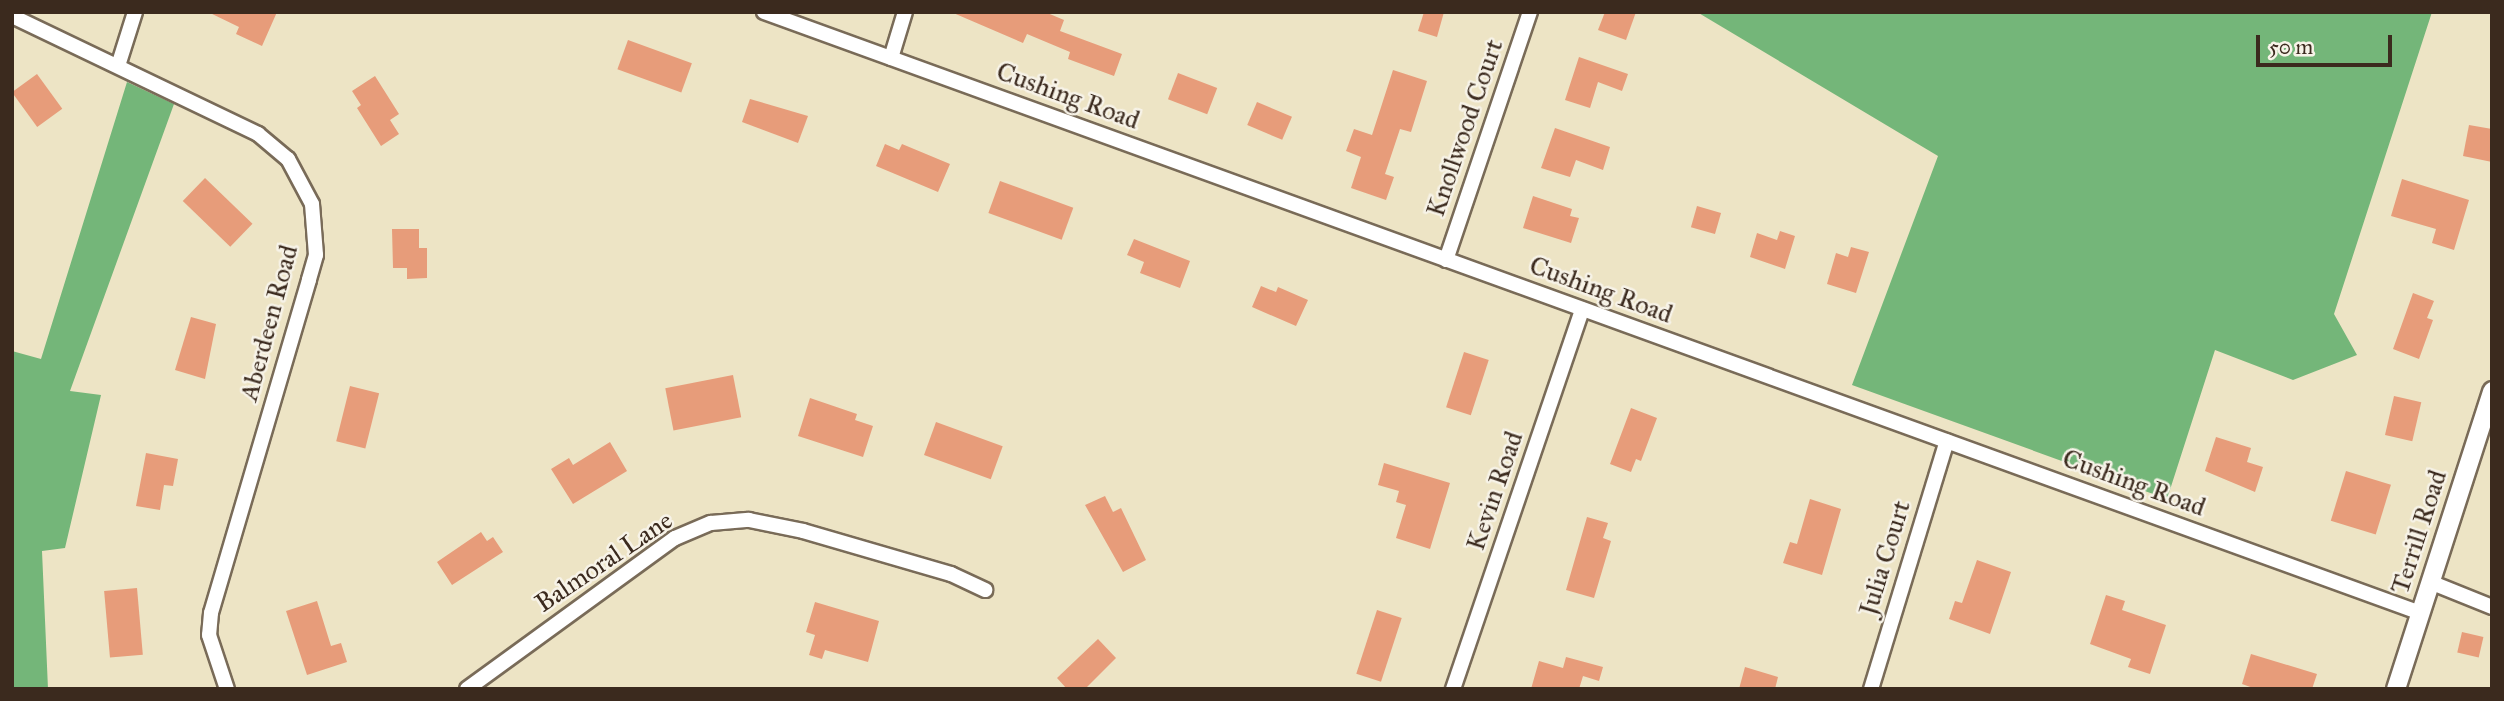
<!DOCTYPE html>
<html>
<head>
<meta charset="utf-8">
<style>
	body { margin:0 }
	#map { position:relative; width:2504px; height:701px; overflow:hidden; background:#ede4c5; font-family:"IM FELL Great Primer",serif }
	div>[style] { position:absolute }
	.forest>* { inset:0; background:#74b679 }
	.building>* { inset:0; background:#e79c7a; transform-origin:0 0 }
	.roads { filter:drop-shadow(2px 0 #796b58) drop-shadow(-2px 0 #796b58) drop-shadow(0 2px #796b58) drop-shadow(0 -2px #796b58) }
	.minor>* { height:14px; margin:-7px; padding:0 7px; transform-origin:7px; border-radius:7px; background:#fff }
	.tertiary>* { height:18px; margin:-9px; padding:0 9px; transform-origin:9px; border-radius:9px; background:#fff }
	span { translate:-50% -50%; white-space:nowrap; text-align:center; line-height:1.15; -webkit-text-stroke:5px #f7f3e8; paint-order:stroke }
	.street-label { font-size:26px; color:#3b2a1e }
	.frame { position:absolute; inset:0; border:14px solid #3b2a1e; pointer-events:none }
	.scale { position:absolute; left:2256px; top:35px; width:136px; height:32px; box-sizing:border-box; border:4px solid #3b2a1e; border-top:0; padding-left:9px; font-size:21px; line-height:24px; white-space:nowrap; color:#3b2a1e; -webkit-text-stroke:5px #f7f3e8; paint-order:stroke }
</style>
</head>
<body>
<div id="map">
	<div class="forest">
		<i style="clip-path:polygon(1697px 12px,2432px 12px,2334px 314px,2357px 355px,2293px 380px,2215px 350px,2167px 499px,1852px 385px,1938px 156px)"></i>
		<i style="clip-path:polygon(127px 82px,174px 104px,70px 391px,101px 395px,65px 548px,42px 551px,48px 689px,12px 689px,12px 351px,41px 359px)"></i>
	</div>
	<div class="building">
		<i style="clip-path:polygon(208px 12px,277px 12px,262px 46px,236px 34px,239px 27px)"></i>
		<i style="clip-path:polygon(951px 12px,1045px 12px,1064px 20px,1060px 31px,1122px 54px,1114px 76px,1068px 59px,1070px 52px,1027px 34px,1023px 43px)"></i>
		<i style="clip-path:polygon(1424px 12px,1444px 12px,1437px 37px,1418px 31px)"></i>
		<i style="clip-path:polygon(1605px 12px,1636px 12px,1626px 40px,1598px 30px)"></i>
		<i style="left:628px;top:40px;width:68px;height:31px;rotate:20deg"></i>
		<i style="clip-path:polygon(1579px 57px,1628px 74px,1622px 91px,1598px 82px,1590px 108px,1565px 100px)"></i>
		<i style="clip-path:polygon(1393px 70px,1427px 81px,1411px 132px,1400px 129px,1385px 174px,1394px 177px,1386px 200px,1351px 188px,1361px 157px,1346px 151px,1354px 129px,1372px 135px)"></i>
		<i style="left:1178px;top:73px;width:42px;height:28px;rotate:21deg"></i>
		<i style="left:37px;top:74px;width:43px;height:31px;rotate:54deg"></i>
		<i style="clip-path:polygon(375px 76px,399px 114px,390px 120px,399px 134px,381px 146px,357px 108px,361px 105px,352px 91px)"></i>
		<i style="clip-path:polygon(750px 99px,808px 116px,798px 143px,742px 122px)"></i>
		<i style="left:1257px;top:102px;width:38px;height:25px;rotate:23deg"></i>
		<i style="clip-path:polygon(2469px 125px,2492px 129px,2492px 162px,2463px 156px)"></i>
		<i style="clip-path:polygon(1555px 128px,1610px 147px,1603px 170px,1576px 160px,1570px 177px,1541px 168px)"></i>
		<i style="clip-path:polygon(885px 144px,899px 150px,902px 144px,950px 164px,938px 192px,876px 166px)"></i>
		<i style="left:205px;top:178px;width:66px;height:32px;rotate:44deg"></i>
		<i style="clip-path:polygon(2402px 179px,2469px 200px,2454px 250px,2432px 243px,2436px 229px,2391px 216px)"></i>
		<i style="left:1000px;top:181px;width:78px;height:34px;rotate:20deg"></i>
		<i style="clip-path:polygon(1533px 196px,1572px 209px,1570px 216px,1579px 218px,1571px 243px,1523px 228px)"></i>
		<i style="left:1697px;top:206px;width:25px;height:22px;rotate:16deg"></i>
		<i style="clip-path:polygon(392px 229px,419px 229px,419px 248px,427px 248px,427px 278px,407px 279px,407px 268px,393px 268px)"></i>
		<i style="clip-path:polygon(1780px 231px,1795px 236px,1785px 269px,1750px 257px,1757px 233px,1777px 240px)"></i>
		<i style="clip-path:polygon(1134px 239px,1190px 261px,1180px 288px,1140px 273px,1144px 262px,1127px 255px)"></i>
		<i style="clip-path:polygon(1851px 247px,1869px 252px,1856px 293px,1827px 284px,1836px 253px,1848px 257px)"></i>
		<i style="clip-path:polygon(1261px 286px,1276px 292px,1278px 287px,1308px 300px,1296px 326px,1252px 307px)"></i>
		<i style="clip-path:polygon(2413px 293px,2434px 301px,2427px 318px,2433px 320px,2419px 359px,2393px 349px)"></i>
		<i style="clip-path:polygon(191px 317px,216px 324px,205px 379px,175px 370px)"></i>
		<i style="left:1464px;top:352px;width:26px;height:58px;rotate:18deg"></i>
		<i style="left:733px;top:375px;width:43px;height:69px;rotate:79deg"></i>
		<i style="left:350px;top:386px;width:30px;height:57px;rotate:14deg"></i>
		<i style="left:2394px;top:396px;width:28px;height:40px;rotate:13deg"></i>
		<i style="clip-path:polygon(810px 398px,857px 414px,855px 420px,873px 426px,863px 457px,798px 436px)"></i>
		<i style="clip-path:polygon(1631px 408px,1657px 418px,1641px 461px,1636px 459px,1631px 472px,1610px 464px)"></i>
		<i style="left:936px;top:422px;width:71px;height:35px;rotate:20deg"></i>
		<i style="clip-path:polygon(2216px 437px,2251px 448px,2247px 462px,2263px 467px,2255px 492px,2205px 471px)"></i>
		<i style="clip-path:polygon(610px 442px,627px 471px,573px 504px,551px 469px,569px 458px,573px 465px)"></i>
		<i style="clip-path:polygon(146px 453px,178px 459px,173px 486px,164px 485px,160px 510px,136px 506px)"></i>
		<i style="clip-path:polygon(1384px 463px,1450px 483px,1430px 549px,1396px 538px,1406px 505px,1396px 502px,1399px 491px,1378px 485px)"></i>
		<i style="left:2346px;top:471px;width:47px;height:52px;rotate:17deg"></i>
		<i style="clip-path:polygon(1105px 496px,1113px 512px,1121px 508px,1146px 560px,1123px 572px,1085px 505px)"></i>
		<i style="clip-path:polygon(1810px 499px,1841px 509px,1822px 575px,1783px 563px,1790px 542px,1797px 544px)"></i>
		<i style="clip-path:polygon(1587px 517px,1608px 523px,1603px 538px,1611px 541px,1594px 598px,1566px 590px)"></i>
		<i style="clip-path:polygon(481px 532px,487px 541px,493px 537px,503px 552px,452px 585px,437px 562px)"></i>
		<i style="clip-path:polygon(1977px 560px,2011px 572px,1990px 634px,1949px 619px,1955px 601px,1962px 603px)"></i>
		<i style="left:137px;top:588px;width:67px;height:33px;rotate:85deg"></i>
		<i style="clip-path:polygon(2106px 595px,2125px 601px,2122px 610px,2166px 625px,2150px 674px,2128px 667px,2131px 659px,2090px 644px)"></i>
		<i style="clip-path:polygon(317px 601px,331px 646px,341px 643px,347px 662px,307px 675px,286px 611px)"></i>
		<i style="clip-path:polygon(815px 602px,879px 621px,868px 662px,825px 650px,822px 659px,809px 655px,815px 635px,806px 632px)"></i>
		<i style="left:1377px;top:610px;width:26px;height:67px;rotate:18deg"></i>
		<i style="left:2462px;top:632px;width:22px;height:21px;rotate:13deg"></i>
		<i style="clip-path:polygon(1098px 639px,1116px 658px,1085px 689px,1067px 689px,1057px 678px)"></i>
		<i style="clip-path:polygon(2251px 654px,2317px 674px,2312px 689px,2256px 689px,2242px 684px)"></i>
		<i style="clip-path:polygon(1566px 657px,1603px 667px,1599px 681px,1583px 676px,1579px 689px,1531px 689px,1539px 661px,1563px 668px)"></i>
		<i style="clip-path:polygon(1745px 667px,1778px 677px,1775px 689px,1739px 689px)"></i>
	</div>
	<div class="roads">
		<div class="minor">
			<i style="left:764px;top:12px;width:1763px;rotate:19.94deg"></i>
			<i style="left:12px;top:16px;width:273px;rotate:25.6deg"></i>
			<i style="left:258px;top:134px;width:39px;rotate:40deg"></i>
			<i style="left:288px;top:159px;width:51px;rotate:61.9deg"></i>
			<i style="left:312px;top:204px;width:51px;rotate:85.5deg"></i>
			<i style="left:316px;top:255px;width:26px;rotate:106deg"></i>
			<i style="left:309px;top:280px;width:347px;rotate:106.4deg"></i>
			<i style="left:211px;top:613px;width:22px;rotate:95deg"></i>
			<i style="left:209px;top:635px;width:57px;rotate:71.6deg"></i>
			<i style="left:891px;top:58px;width:48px;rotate:-73.1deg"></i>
			<i style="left:118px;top:66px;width:57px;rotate:-72.5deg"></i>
			<i style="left:1446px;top:260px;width:262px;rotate:-71.3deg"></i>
			<i style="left:2430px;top:582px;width:67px;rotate:22deg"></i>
			<i style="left:467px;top:689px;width:257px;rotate:-36deg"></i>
			<i style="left:675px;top:538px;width:39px;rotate:-23deg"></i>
			<i style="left:711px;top:523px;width:38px;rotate:-5deg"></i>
			<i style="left:749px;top:520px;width:55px;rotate:11.5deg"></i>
			<i style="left:803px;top:531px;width:154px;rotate:16.2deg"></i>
			<i style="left:951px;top:574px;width:38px;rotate:25deg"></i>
			<i style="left:1453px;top:689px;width:401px;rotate:-71.2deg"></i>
			<i style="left:1871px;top:689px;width:259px;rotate:-73deg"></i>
		</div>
		<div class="tertiary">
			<i style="left:2396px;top:689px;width:313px;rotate:-72.1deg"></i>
		</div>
	</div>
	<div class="street-label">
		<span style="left:1068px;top:96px;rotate:20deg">Cushing Road</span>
		<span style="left:1465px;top:128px;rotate:-71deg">Knollwood Court</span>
		<span style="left:1601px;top:290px;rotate:20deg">Cushing Road</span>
		<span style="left:269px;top:323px;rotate:-75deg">Aberdeen Road</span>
		<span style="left:2134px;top:483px;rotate:20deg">Cushing Road</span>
		<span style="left:1495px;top:491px;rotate:-71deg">Kevin Road</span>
		<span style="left:2419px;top:532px;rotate:-72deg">Terrill Road</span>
		<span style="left:1885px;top:558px;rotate:-73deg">Julia Court</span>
		<span style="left:604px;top:562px;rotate:-34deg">Balmoral Lane</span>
	</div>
	<div class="frame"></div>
	<div class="scale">50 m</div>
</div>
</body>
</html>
